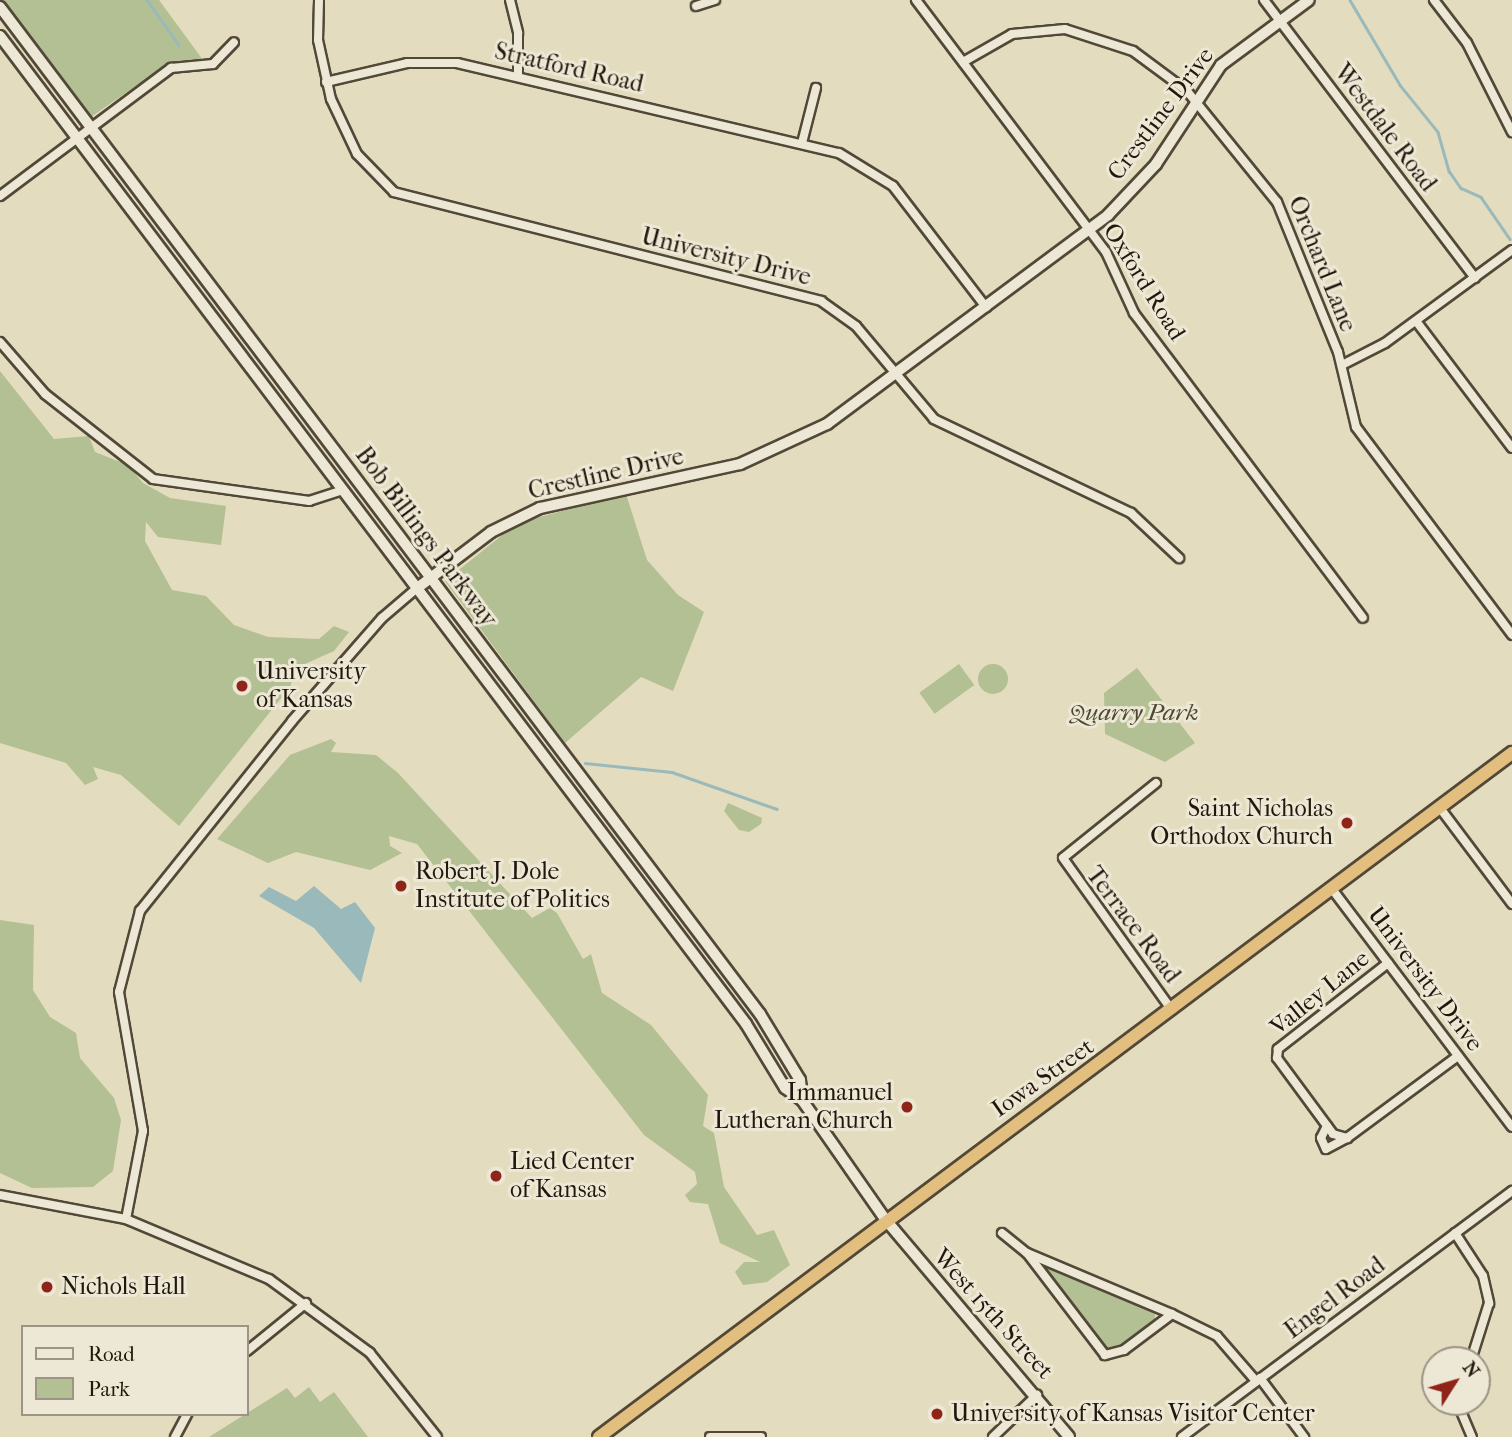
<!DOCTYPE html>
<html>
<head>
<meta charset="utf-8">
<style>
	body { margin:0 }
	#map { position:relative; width:1512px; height:1437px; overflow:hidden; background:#e4dcbe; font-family:"IM FELL French Canon",serif }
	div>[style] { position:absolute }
	.green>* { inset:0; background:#b2c093; transform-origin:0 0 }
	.round { border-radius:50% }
	.water>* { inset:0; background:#99b9bb }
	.stream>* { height:2.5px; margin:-1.25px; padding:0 1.25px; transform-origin:1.25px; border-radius:1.25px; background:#99b9bb }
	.roads { filter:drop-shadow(2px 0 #524838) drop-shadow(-2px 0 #524838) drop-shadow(0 2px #524838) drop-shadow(0 -2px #524838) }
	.minor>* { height:8px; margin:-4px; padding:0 4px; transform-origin:4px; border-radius:4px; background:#ede8d5 }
	.tertiary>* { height:10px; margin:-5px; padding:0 5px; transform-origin:5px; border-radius:5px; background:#ede8d5 }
	.secondary>* { height:10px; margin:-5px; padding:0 5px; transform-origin:5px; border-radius:5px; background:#ede8d5 }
	.trunk>* { height:12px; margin:-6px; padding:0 6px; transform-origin:6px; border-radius:6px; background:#e2be7f }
	.dots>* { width:19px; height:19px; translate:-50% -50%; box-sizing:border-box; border:4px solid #ede8d5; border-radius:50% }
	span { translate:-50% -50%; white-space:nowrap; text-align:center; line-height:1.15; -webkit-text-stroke:6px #ede8d5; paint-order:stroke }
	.street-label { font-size:24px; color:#22170c }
	.poi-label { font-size:24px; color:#22170c }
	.left { translate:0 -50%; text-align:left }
	.right { translate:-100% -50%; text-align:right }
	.park-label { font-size:24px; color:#4d4a34; font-style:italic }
	.legend { position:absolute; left:21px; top:1325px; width:228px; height:91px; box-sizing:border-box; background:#ede8d5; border:2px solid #9c9485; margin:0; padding:9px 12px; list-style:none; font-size:21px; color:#22170c }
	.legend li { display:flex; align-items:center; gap:14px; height:35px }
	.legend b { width:35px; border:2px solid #9c9485 }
	.north { position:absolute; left:1421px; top:1346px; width:70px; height:70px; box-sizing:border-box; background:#ede8d5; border:2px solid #9c9485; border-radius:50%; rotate:53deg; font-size:19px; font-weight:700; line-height:28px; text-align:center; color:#22170c }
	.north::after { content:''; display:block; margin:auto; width:24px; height:32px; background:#8f2418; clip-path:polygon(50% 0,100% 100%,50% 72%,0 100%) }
</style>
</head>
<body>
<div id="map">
	<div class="green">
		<i style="clip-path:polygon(1px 0,159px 0,203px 60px,166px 65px,91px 117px)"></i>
		<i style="clip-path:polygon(0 371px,54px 439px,89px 436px,95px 452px,128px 465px,143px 483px,170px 498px,226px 506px,221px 545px,158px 537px,146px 522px,145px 541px,172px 590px,206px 596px,234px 625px,268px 637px,319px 639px,334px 626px,349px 632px,334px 651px,296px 668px,290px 687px,179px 826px,121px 775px,93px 767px,98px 779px,85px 785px,66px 763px,0 743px)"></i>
		<i style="clip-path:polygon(626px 494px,647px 560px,678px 595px,704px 612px,673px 691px,641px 677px,565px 743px,445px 581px,517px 523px)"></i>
		<i style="left:959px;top:664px;width:26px;height:49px;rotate:54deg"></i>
		<i class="round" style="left:978px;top:664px;width:30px;height:30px"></i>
		<i style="clip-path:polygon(1137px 668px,1195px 743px,1165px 762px,1105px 734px,1104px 693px)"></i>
		<i style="clip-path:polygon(331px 739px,336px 743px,331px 752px,376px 755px,398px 773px,532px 918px,550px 908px,557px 913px,583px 959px,591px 954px,602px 993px,651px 1025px,708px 1095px,703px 1126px,714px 1133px,724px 1187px,757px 1235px,774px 1230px,790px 1265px,767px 1282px,743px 1285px,735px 1272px,744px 1262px,760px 1262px,720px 1243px,708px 1204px,690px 1202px,685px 1195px,697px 1184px,695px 1172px,644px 1135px,417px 844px,389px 836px,390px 846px,402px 853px,370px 870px,296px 852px,268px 863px,217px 839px,290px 755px)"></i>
		<i style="clip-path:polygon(728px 803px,762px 818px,761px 824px,749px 832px,739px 830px,724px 811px)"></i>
		<i style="clip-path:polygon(0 920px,34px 925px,33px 990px,50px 1017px,76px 1033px,80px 1058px,114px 1098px,121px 1120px,113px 1171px,93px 1187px,32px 1188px,0 1173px)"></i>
		<i style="clip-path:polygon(1050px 1265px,1155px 1311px,1155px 1322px,1121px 1348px,1104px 1350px,1045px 1273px)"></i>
		<i style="clip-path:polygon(309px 1387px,320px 1402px,334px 1392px,368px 1437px,209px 1437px,287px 1388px,295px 1398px)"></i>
	</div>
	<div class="water">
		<i style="clip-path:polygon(314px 886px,341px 909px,355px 902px,375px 928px,361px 983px,314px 928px,259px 896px,269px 887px,296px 901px)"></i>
	</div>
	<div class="stream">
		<i style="left:147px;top:0;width:55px;rotate:54.6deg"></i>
		<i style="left:1350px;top:0;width:99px;rotate:59.5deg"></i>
		<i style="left:1400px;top:85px;width:60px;rotate:51deg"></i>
		<i style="left:1438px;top:132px;width:41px;rotate:74.2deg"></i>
		<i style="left:1449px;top:171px;width:21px;rotate:55deg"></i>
		<i style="left:1461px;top:188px;width:22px;rotate:24deg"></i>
		<i style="left:1481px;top:197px;width:51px;rotate:55.4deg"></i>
		<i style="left:585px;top:763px;width:87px;rotate:5.9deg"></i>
		<i style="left:672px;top:772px;width:111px;rotate:19.4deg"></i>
	</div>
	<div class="roads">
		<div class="minor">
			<i style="left:319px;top:0;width:40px;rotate:91.4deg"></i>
			<i style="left:318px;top:40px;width:60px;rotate:77.6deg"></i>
			<i style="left:331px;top:99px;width:61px;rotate:64.7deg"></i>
			<i style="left:357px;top:154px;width:53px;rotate:45.8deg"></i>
			<i style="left:394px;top:192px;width:441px;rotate:14.3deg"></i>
			<i style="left:821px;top:301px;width:43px;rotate:35.5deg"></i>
			<i style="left:856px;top:326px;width:121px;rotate:50deg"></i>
			<i style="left:934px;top:419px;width:218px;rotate:25.5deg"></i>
			<i style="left:1131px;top:513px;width:66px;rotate:43.2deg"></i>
			<i style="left:510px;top:0;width:34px;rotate:76deg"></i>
			<i style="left:518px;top:33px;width:42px;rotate:90deg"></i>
			<i style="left:916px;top:0;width:316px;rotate:53deg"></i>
			<i style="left:1106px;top:252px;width:67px;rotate:65.3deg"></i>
			<i style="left:1134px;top:313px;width:381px;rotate:53.1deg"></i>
			<i style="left:1264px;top:0;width:349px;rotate:52.8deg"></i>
			<i style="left:1434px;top:0;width:54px;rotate:52.5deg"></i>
			<i style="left:1467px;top:43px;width:100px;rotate:63.2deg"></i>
			<i style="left:696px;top:6px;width:20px;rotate:-18deg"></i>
			<i style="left:963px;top:62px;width:56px;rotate:-29.7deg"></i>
			<i style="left:1012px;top:34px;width:53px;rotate:-5.4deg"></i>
			<i style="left:1065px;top:29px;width:71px;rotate:17.9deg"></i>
			<i style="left:1133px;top:51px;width:67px;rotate:36.5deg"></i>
			<i style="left:1187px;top:91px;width:143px;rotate:51deg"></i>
			<i style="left:1277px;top:202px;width:162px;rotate:67.9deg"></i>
			<i style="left:1338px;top:352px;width:77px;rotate:76.5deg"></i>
			<i style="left:1356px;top:427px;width:260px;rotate:53.1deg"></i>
			<i style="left:326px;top:82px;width:83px;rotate:-13.2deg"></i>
			<i style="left:407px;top:63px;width:50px"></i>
			<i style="left:457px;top:63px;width:392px;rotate:13.3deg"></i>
			<i style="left:839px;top:153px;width:63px;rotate:31.4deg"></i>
			<i style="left:893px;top:186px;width:153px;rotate:52.5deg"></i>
			<i style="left:802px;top:143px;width:57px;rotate:-75.7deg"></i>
			<i style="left:0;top:196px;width:214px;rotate:-36.8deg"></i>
			<i style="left:171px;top:68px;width:42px;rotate:-5.4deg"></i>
			<i style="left:213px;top:64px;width:30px;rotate:-46deg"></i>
			<i style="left:1416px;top:321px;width:159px;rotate:52.9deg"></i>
			<i style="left:0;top:342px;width:69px;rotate:49.1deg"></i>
			<i style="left:45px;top:394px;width:137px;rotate:38.2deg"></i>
			<i style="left:153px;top:479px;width:158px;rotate:8deg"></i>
			<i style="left:309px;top:501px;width:35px;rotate:-18deg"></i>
			<i style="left:1342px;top:365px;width:48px;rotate:-27.1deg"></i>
			<i style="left:1385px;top:343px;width:157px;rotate:-36.2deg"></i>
			<i style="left:1156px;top:783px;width:119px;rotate:141.1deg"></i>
			<i style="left:1063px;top:858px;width:187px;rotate:54.4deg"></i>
			<i style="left:1440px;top:808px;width:120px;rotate:53.1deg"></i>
			<i style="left:1332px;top:889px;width:298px;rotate:52.9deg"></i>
			<i style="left:1388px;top:963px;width:140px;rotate:142deg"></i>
			<i style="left:1278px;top:1049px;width:9px;rotate:96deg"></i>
			<i style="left:1277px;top:1058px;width:94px;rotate:53.6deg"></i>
			<i style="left:1333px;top:1134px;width:15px;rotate:16deg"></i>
			<i style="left:1347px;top:1138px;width:138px;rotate:-36.5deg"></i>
			<i style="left:1327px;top:1126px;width:13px;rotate:117deg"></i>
			<i style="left:1321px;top:1138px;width:12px;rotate:66deg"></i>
			<i style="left:1326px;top:1149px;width:24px;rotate:-28deg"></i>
			<i style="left:0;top:1195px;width:128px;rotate:10.8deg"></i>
			<i style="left:126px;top:1219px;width:155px;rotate:22.8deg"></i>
			<i style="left:269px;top:1279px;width:125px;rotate:36.2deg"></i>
			<i style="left:370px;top:1353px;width:107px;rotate:51.4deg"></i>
			<i style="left:126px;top:1219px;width:90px;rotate:-79.1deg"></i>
			<i style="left:143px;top:1131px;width:141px;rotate:-99.8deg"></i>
			<i style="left:119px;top:992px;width:84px;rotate:-75.5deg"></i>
			<i style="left:140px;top:911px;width:243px;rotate:-51.3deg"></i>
			<i style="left:292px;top:721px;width:137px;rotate:-48.9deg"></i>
			<i style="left:382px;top:618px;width:45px;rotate:-40.5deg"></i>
			<i style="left:1002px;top:1233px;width:32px;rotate:39deg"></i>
			<i style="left:1027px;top:1253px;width:157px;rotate:22.8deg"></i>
			<i style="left:1172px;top:1314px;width:60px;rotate:143.1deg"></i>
			<i style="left:1124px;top:1350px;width:20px;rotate:165deg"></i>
			<i style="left:1105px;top:1355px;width:128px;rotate:-127.4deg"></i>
			<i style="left:1455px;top:1233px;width:51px;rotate:56.9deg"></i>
			<i style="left:1483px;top:1276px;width:28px;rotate:77deg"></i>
			<i style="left:1489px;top:1303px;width:60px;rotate:107.5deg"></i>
			<i style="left:1172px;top:1314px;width:50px;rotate:26.1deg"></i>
			<i style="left:1217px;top:1336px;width:60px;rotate:49.1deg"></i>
			<i style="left:247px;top:1351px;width:76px;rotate:-39.1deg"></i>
			<i style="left:1260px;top:1378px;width:74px;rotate:53.3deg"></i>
			<i style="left:1457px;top:1402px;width:38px;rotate:67deg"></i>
			<i style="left:175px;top:1437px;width:26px;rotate:-62deg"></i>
			<i style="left:710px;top:1437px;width:51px"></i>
			<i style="left:993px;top:1437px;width:61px;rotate:-43.7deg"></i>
			<i style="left:1182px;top:1437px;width:412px;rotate:-36.7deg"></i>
		</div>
		<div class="tertiary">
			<i style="left:416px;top:589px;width:94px;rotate:-37.2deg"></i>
			<i style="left:491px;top:532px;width:55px;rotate:-26.1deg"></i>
			<i style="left:540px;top:508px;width:205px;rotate:-12.4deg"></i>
			<i style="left:740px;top:464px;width:96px;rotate:-24.7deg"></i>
			<i style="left:827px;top:424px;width:350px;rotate:-36.6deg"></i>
			<i style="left:1108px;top:215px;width:70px;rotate:-46.7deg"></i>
			<i style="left:1156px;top:164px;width:118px;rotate:-56.7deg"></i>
			<i style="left:1221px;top:65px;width:109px;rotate:-36.5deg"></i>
			<i style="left:885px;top:1219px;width:285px;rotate:49.8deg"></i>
		</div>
		<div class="secondary">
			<i style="left:0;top:7px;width:1262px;rotate:52.96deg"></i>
			<i style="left:760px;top:1014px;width:77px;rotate:58.8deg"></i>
			<i style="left:800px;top:1080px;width:20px;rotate:84deg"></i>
			<i style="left:0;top:36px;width:1238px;rotate:52.94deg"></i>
			<i style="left:746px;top:1024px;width:75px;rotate:58.6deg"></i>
			<i style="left:785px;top:1088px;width:21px;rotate:35deg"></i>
			<i style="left:802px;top:1100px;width:145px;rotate:55.1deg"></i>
		</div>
		<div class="trunk">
			<i style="left:599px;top:1437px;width:1141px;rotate:-36.84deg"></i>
		</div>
	</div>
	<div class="dots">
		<i style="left:242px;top:686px;background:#8f2418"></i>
		<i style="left:1347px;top:823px;background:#8f2418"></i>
		<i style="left:401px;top:886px;background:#8f2418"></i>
		<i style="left:907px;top:1107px;background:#8f2418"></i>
		<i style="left:496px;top:1176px;background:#8f2418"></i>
		<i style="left:47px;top:1287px;background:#8f2418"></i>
		<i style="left:937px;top:1414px;background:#8f2418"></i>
	</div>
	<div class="street-label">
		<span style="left:569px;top:68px;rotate:13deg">Stratford Road</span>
		<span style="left:1161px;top:114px;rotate:-53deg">Crestline Drive</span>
		<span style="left:1385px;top:128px;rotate:53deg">Westdale Road</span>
		<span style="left:726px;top:257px;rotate:14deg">University Drive</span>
		<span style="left:1322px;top:264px;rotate:68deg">Orchard Lane</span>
		<span style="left:1144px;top:282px;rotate:58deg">Oxford Road</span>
		<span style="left:606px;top:474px;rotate:-13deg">Crestline Drive</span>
		<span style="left:426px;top:537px;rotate:53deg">Bob Billings Parkway</span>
		<span style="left:1133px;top:925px;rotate:53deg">Terrace Road</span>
		<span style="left:1425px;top:979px;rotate:53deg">University Drive</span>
		<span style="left:1320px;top:993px;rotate:-39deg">Valley Lane</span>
		<span style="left:1043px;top:1078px;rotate:-35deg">Iowa Street</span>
		<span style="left:1335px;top:1298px;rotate:-37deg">Engel Road</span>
		<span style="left:993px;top:1314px;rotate:48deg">West 15th Street</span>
	</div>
	<div class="poi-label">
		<span class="left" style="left:256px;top:686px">University<br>of Kansas</span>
		<span class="right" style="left:1333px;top:823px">Saint Nicholas<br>Orthodox Church</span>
		<span class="left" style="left:415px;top:886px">Robert J. Dole<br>Institute of Politics</span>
		<span class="right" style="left:893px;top:1107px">Immanuel<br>Lutheran Church</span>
		<span class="left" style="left:510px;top:1176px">Lied Center<br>of Kansas</span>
		<span class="left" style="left:61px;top:1287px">Nichols Hall</span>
		<span class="left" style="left:951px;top:1414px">University of Kansas Visitor Center</span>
	</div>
	<div class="park-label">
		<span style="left:1134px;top:713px">Quarry Park</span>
	</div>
	<ul class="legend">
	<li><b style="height:9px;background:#ede8d5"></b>Road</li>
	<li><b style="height:19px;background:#b2c093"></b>Park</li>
	</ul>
	<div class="north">N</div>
</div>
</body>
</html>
